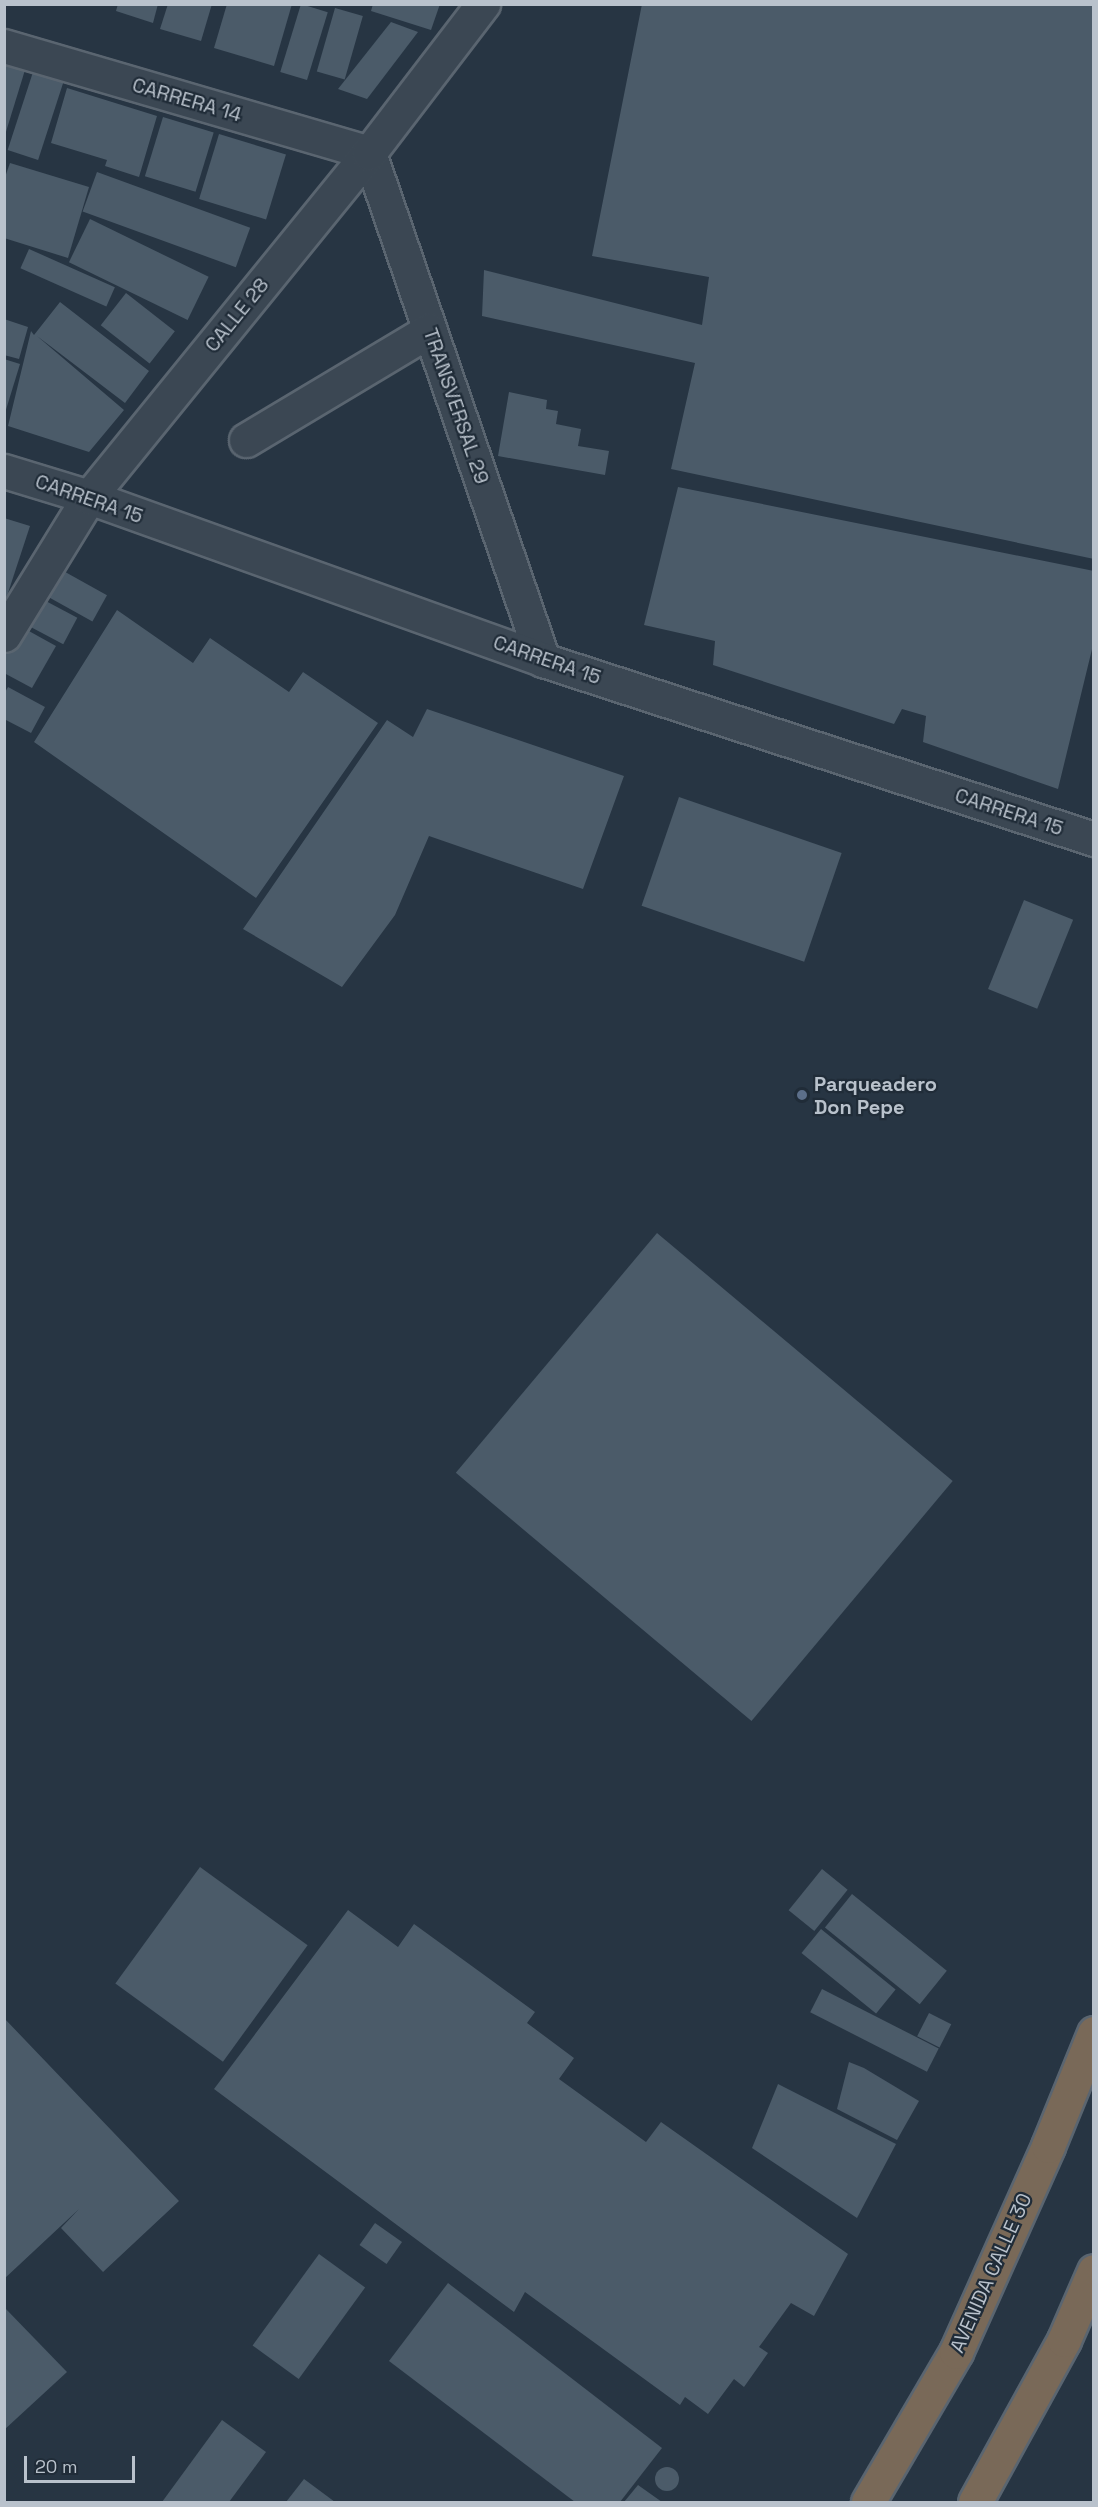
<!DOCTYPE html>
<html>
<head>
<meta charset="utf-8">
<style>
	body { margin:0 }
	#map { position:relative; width:1098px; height:2507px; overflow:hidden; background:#273543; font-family:"Space Grotesk",sans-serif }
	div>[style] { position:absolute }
	.building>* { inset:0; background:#4b5b69; transform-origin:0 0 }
	.round { border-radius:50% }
	.roads { filter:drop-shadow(2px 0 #5a6570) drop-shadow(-2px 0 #5a6570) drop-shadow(0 2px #5a6570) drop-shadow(0 -2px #5a6570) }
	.minor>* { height:33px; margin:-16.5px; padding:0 16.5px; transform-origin:16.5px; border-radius:16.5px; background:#3b4753 }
	.highway>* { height:33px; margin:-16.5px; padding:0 16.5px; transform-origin:16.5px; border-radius:16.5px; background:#796958 }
	.dots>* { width:16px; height:16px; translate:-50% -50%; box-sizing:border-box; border:3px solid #202c38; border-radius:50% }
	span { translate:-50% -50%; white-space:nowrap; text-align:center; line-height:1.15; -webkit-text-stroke:4.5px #202c38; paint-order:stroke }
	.street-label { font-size:20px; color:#b9c2cc }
	.poi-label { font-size:20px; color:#b9c2cc; font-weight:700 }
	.left { translate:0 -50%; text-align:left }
	.frame { position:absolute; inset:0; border:6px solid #b9c2cc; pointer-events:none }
	.scale { position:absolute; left:24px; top:2456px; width:111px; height:27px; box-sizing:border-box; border:3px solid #b9c2cc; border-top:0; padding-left:8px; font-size:18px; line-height:21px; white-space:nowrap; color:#b9c2cc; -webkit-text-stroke:4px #202c38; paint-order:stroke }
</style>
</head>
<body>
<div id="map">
	<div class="building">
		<i style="clip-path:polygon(118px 4px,158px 4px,153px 23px,116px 11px)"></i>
		<i style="clip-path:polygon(168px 4px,212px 4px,201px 41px,160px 29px)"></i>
		<i style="clip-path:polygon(227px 4px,292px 4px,274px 66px,214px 48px)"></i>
		<i style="left:301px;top:4px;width:28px;height:71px;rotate:17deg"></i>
		<i style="clip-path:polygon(373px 4px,440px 4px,431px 30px,371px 11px)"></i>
		<i style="clip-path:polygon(642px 4px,1094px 4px,1094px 559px,671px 469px,695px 363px,482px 316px,484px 270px,702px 325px,709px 277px,592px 256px)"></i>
		<i style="left:335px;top:8px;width:29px;height:66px;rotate:16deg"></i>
		<i style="clip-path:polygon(391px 22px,418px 32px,367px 99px,338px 89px)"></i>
		<i style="clip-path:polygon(4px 63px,25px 70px,5px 135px,4px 135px)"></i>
		<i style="left:33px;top:72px;width:32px;height:82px;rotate:18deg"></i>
		<i style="clip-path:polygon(67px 88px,157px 116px,139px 177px,105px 166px,107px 160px,51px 143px)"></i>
		<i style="left:163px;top:117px;width:53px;height:62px;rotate:17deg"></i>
		<i style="left:219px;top:134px;width:70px;height:68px;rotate:17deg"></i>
		<i style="clip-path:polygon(10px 163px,89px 187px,68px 258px,4px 238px,4px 180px)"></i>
		<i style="left:97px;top:172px;width:163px;height:42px;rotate:20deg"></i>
		<i style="left:90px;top:219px;width:132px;height:48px;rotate:26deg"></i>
		<i style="left:29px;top:249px;width:94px;height:21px;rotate:24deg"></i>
		<i style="left:126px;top:293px;width:62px;height:41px;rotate:38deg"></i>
		<i style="clip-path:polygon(60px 302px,149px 371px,125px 403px,37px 336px,124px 410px,89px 452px,8px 426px,31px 331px,34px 335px)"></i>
		<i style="clip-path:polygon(4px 319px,28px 327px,19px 359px,4px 355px)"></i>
		<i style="clip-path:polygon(4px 359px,20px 364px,5px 413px,4px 413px)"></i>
		<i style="clip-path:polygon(509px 392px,547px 400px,546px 409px,558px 411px,556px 424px,581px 429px,578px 446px,609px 451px,605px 475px,498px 456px)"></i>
		<i style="clip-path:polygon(678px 487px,1094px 571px,1094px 641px,1058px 789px,923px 742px,926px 716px,902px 709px,894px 724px,713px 665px,715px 641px,644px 625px)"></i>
		<i style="clip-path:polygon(4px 518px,30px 526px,7px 596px,4px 595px)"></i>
		<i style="left:58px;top:568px;width:56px;height:30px;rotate:29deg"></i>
		<i style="left:42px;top:599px;width:40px;height:30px;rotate:28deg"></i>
		<i style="clip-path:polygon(117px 610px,193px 663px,210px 638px,289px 692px,303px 672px,378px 723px,256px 898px,34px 742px)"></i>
		<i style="clip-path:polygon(18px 625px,56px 646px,32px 688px,4px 673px,4px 649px)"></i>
		<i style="clip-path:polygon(8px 687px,45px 707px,31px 733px,4px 719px,4px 694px)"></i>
		<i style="clip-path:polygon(427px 709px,624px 776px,583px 889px,429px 836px,395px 915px,342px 987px,243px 929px,387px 720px,413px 737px)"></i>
		<i style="left:679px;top:797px;width:172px;height:115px;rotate:19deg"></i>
		<i style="left:1024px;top:900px;width:53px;height:96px;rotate:22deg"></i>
		<i style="left:657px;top:1233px;width:386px;height:313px;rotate:40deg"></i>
		<i style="left:200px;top:1867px;width:133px;height:144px;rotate:36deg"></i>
		<i style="left:822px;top:1869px;width:33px;height:53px;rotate:39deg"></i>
		<i style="left:852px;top:1894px;width:122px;height:43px;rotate:39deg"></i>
		<i style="clip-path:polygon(348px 1910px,398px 1947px,414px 1924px,535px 2012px,527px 2023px,574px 2058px,559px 2079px,646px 2142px,661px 2122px,848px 2254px,814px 2316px,791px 2303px,759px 2347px,768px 2353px,744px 2387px,734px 2379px,708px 2414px,685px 2397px,680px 2405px,525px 2292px,514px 2312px,214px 2089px)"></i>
		<i style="left:821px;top:1929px;width:96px;height:31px;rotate:39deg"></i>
		<i style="left:822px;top:1989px;width:131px;height:26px;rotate:27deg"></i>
		<i style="left:929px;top:2013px;width:25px;height:26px;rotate:27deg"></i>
		<i style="clip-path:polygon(4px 2018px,179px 2201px,103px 2272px,61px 2228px,79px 2209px,4px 2279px)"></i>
		<i style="clip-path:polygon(849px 2062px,864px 2068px,919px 2101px,897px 2140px,837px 2109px)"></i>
		<i style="clip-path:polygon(778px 2084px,896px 2144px,857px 2218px,752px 2148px)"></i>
		<i style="left:375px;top:2223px;width:33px;height:27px;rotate:35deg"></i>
		<i style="left:319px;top:2254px;width:57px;height:113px;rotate:36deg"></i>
		<i style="clip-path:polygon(448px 2283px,662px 2448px,620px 2502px,575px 2502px,389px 2361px)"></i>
		<i style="clip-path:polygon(4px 2307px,67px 2372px,4px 2430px)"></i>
		<i style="clip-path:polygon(222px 2420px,266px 2452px,229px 2502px,162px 2502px)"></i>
		<i class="round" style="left:655px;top:2467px;width:24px;height:24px"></i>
		<i style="clip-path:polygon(304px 2479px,335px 2502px,286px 2502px)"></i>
		<i style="clip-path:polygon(638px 2485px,662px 2502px,624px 2502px)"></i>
	</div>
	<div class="roads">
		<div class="minor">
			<i style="left:4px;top:46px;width:380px;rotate:16.3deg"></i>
			<i style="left:369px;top:153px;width:536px;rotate:71.06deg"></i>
			<i style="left:246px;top:440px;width:214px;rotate:-30.9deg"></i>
			<i style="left:4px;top:471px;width:89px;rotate:17deg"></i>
			<i style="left:89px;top:497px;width:482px;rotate:19.7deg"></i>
			<i style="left:543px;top:660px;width:579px;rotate:18deg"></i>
			<i style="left:4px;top:635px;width:162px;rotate:-58.4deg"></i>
			<i style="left:89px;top:497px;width:444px;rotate:-50.9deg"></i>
			<i style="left:369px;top:153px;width:188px;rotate:-52.6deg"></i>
		</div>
		<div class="highway">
			<i style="left:868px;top:2502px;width:174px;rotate:-59.6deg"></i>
			<i style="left:956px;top:2352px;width:226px;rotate:-65.9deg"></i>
			<i style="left:1048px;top:2146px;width:122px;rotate:-67.8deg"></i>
			<i style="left:975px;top:2502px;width:185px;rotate:-61.2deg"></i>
			<i style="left:1064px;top:2340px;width:75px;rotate:-66.5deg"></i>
		</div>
	</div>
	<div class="dots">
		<i style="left:802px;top:1095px;background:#5c6f8a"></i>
	</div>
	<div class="street-label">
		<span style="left:187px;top:100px;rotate:16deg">CARRERA 14</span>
		<span style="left:237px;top:315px;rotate:-51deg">CALLE 28</span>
		<span style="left:456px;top:406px;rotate:71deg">TRANSVERSAL 29</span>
		<span style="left:89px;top:499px;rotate:19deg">CARRERA 15</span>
		<span style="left:547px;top:660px;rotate:19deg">CARRERA 15</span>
		<span style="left:1009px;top:812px;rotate:18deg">CARRERA 15</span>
		<span style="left:991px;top:2273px;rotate:-66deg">AVENIDA CALLE 30</span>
	</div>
	<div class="poi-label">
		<span class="left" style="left:814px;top:1096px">Parqueadero<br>Don Pepe</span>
	</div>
	<div class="frame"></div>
	<div class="scale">20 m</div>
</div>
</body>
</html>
